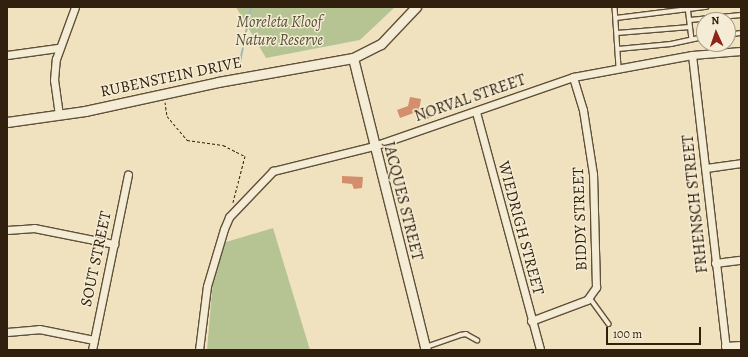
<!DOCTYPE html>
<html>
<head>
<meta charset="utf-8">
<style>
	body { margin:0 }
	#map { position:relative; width:748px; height:357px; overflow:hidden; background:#f0e2be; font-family:Alegreya,serif }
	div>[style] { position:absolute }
	.green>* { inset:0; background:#b6c494 }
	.stream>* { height:2px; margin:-1px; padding:0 1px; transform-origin:1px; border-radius:1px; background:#9dbcb9 }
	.building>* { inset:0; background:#d38f6c }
	.path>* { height:1px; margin-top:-0.5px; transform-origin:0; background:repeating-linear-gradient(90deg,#30200d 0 3px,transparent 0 5px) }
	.roads { filter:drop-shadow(1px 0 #605039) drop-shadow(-1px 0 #605039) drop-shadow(0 1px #605039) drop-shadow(0 -1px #605039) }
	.service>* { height:3.5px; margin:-1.75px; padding:0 1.75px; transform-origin:1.75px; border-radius:1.75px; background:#f5ecd5 }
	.minor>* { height:7px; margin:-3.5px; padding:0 3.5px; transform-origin:3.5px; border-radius:3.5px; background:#f5ecd5 }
	.tertiary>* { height:9px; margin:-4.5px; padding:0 4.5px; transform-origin:4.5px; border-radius:4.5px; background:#f5ecd5 }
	span { translate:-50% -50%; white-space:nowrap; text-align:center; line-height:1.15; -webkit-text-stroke:3px #f5ecd5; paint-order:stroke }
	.park-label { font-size:16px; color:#585136; font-style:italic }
	.street-label { font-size:16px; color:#30200d }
	.frame { position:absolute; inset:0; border:8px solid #30200d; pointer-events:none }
	.north { position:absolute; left:696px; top:12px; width:40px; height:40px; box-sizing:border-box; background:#f5ecd5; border:1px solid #a69a85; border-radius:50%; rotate:357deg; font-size:11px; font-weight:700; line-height:16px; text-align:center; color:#30200d }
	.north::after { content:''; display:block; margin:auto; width:14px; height:18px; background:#8f2418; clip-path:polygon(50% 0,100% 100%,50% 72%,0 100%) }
	.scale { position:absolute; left:606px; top:327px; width:95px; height:18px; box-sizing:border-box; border:2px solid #30200d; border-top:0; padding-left:5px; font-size:12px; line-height:14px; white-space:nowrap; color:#30200d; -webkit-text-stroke:3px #f5ecd5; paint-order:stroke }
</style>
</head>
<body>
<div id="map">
	<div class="green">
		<i style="clip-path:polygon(236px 7px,395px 7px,360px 40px,266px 58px)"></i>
		<i style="clip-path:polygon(273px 228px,310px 350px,207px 350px,216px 245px)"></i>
	</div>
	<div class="stream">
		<i style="left:240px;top:62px;width:56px;rotate:-78.7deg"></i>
	</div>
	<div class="building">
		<i style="clip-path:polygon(410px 97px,421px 99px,419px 111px,400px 118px,397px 110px,408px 106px)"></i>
		<i style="clip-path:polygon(428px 107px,431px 117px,425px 120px,421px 109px)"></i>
		<i style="clip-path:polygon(342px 176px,363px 177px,362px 188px,354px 189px,352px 184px,342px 183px)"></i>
	</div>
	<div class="path">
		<i style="left:165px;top:102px;width:14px;rotate:82deg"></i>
		<i style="left:167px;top:116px;width:31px;rotate:50deg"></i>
		<i style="left:187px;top:140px;width:36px;rotate:8deg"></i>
		<i style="left:223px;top:145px;width:25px;rotate:27deg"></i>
		<i style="left:245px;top:156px;width:48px;rotate:104.6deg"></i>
	</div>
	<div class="roads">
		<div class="service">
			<i style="left:615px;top:7px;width:60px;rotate:86.2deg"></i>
			<i style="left:688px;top:7px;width:31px;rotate:83deg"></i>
			<i style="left:616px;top:18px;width:91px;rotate:-7deg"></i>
			<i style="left:690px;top:20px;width:51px;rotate:-5.6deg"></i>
			<i style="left:617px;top:33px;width:73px;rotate:-4.7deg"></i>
			<i style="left:728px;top:35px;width:13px;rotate:-9deg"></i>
			<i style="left:618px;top:49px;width:53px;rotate:-5.4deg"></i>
			<i style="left:671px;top:44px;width:34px;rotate:-12deg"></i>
			<i style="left:590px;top:298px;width:32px;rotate:54deg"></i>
			<i style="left:426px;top:347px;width:36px;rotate:-19deg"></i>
			<i style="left:460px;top:335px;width:6px;rotate:-9deg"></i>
			<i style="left:466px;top:334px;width:13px;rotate:29deg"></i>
		</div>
		<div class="minor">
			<i style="left:7px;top:55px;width:51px;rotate:-7.8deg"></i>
			<i style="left:692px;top:55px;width:297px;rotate:83.4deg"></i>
			<i style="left:476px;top:112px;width:246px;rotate:74.9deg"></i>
			<i style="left:59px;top:115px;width:35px;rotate:-98deg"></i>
			<i style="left:54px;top:80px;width:21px;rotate:-85deg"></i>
			<i style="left:56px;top:59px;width:55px;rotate:-69.9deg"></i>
			<i style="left:706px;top:168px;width:35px;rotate:-8deg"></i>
			<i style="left:7px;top:230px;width:27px;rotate:-4deg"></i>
			<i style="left:34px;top:228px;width:82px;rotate:11.3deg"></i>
			<i style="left:715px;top:263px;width:26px;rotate:-7deg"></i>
			<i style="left:531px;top:321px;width:60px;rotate:-20.6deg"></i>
			<i style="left:587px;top:300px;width:16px;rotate:-55deg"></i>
			<i style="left:596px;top:287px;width:113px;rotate:-91.5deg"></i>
			<i style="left:593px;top:174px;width:65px;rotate:-98.9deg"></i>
			<i style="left:583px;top:110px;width:34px;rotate:-107deg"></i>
			<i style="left:7px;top:332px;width:32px;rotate:-5deg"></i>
			<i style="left:39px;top:329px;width:56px;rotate:11.3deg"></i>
			<i style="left:725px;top:346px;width:16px;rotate:-4deg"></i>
			<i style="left:92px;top:350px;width:179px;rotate:-78.4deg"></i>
			<i style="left:199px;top:350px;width:64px;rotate:-82.9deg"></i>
			<i style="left:207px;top:286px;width:59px;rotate:-73.4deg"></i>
			<i style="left:224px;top:229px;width:13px;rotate:-67deg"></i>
			<i style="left:229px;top:217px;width:64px;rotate:-46.3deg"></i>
			<i style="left:273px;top:171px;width:104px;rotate:-13.9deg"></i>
			<i style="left:374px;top:146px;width:211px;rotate:-19.1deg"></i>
			<i style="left:573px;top:77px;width:121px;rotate:-10.5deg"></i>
			<i style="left:692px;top:55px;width:49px;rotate:-4.7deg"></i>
		</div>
		<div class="tertiary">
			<i style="left:353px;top:58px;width:301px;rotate:76deg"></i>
			<i style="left:7px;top:122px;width:79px;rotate:-8deg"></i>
			<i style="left:85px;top:111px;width:136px;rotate:-12.3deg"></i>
			<i style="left:218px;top:82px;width:137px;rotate:-10.1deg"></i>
			<i style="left:353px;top:58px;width:31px;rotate:-27deg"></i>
			<i style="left:381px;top:44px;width:51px;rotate:-46.6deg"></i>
		</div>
	</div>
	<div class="park-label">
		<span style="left:279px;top:31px">Moreleta Kloof<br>Nature Reserve</span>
	</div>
	<div class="street-label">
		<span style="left:171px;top:77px;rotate:-12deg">RUBENSTEIN DRIVE</span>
		<span style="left:470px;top:98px;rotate:-19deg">NORVAL STREET</span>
		<span style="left:403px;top:201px;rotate:76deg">JACQUES STREET</span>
		<span style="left:695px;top:204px;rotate:-96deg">FRHENSCH STREET</span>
		<span style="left:580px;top:219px;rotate:-92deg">BIDDY STREET</span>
		<span style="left:521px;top:228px;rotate:75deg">WIEDRIGH STREET</span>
		<span style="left:96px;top:259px;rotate:-78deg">SOUT STREET</span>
	</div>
	<div class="frame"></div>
	<div class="north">N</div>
	<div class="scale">100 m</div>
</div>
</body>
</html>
